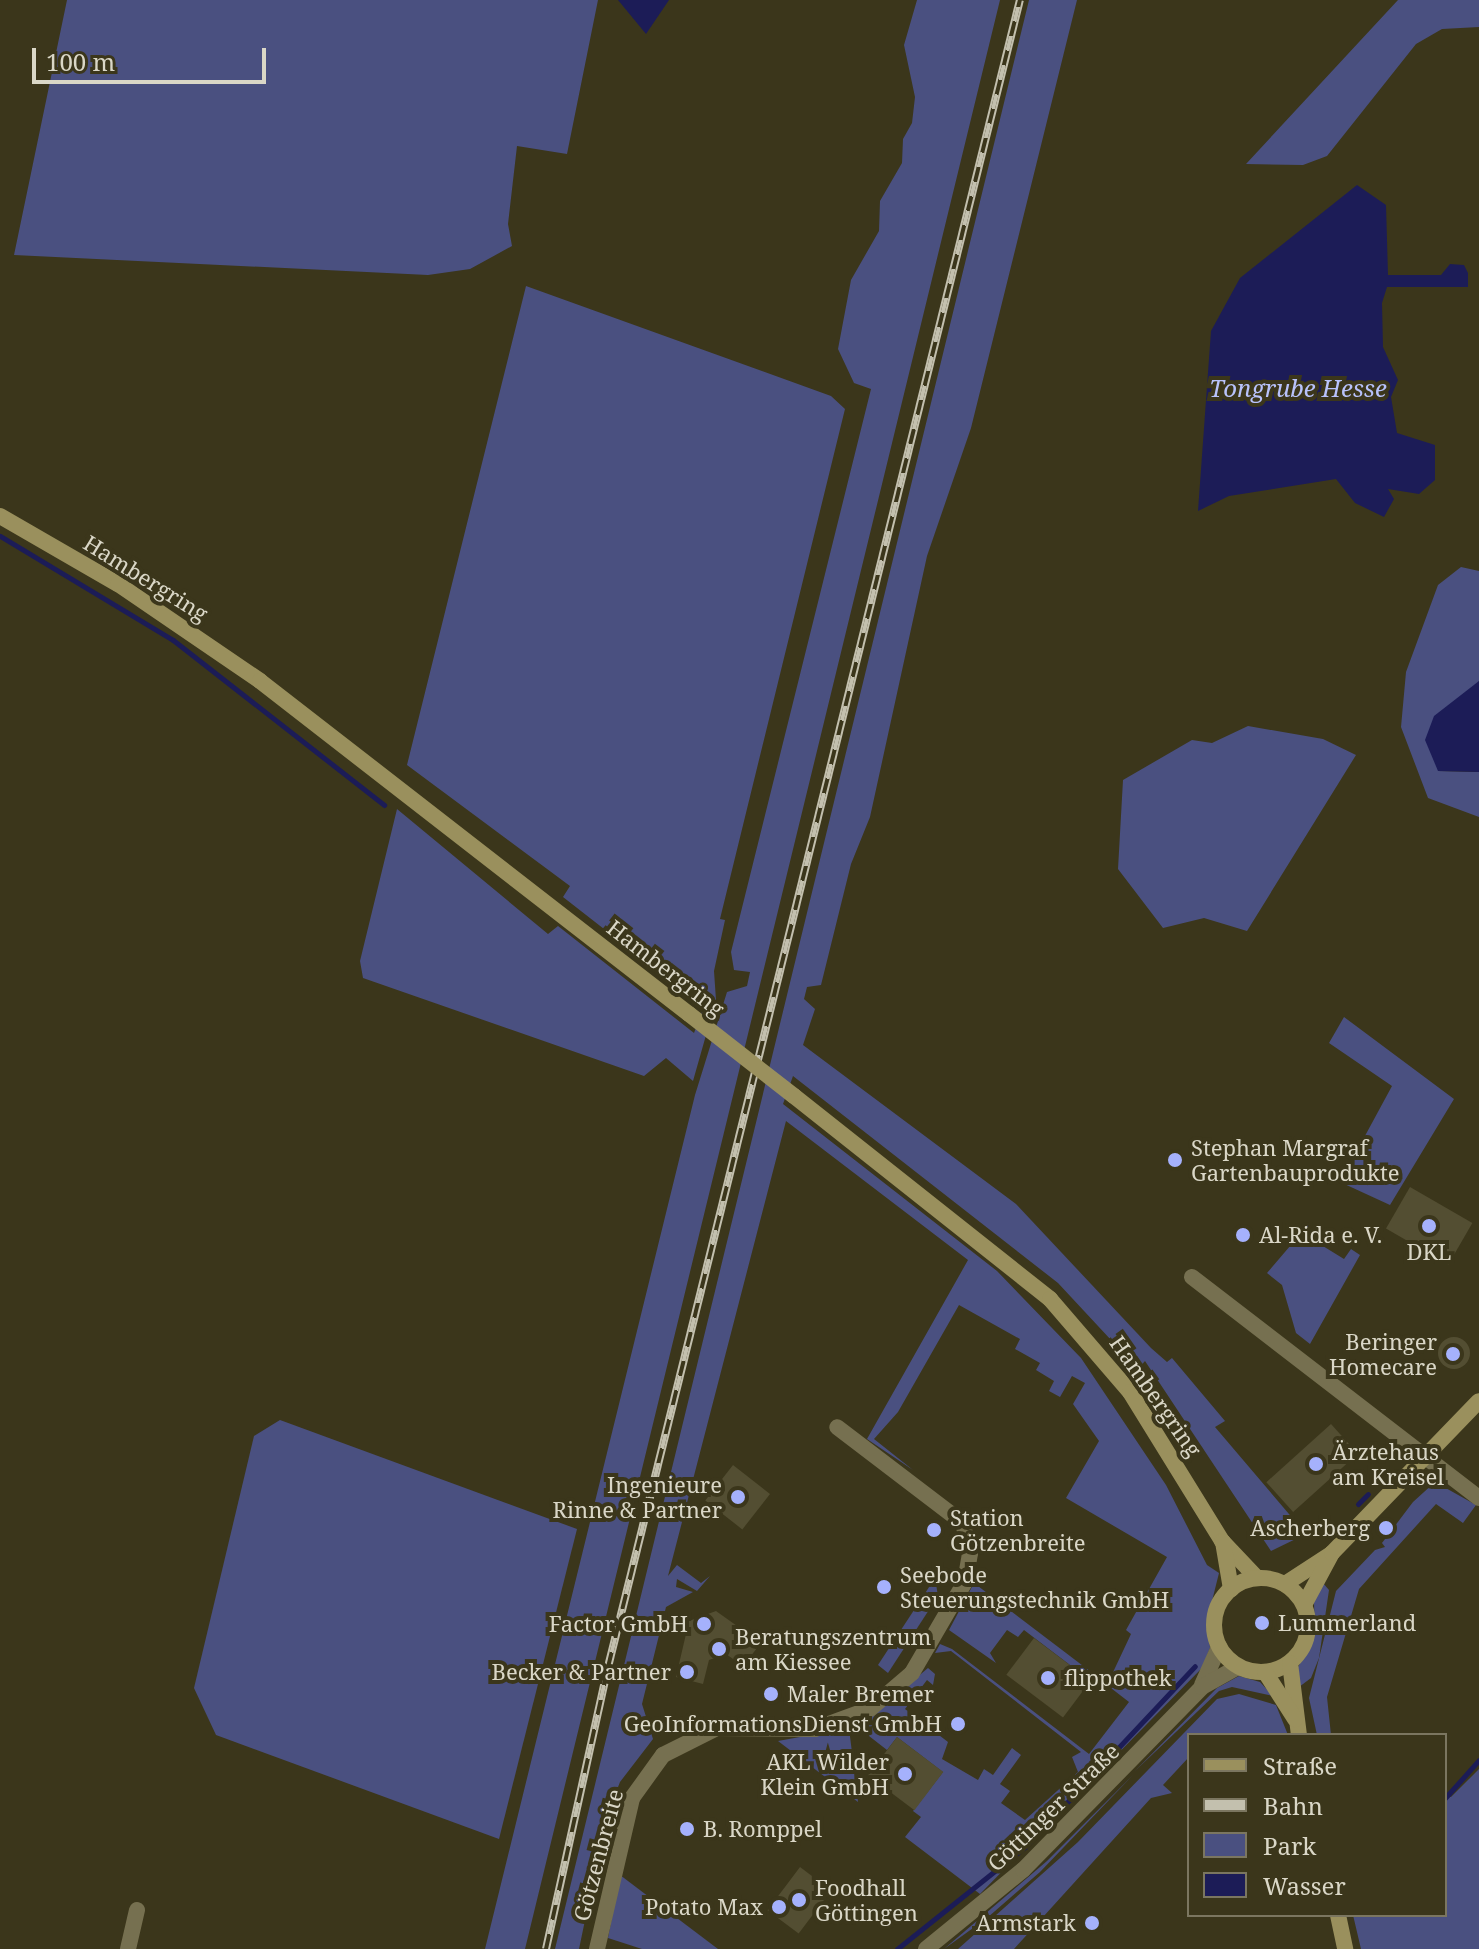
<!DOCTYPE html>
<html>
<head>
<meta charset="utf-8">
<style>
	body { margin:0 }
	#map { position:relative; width:1479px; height:1949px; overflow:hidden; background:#3b361b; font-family:"Noto Serif",serif }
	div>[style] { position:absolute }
	.green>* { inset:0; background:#4a5080 }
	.water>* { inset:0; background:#1c1c57 }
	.stream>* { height:5px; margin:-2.5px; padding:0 2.5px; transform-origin:2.5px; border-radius:2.5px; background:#1c1c57 }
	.building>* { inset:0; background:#534e32; transform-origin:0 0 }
	.round { border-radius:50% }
	.minor>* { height:16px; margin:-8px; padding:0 8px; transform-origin:8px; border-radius:8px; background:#767050 }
	.tertiary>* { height:16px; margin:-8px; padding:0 8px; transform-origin:8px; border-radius:8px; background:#767050 }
	.secondary>* { height:16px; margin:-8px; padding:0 8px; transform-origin:8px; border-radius:8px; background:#9a905d }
	.secondary>.ring { margin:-8px; padding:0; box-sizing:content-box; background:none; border:16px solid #9a905d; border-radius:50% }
	.rail>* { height:8px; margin-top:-4px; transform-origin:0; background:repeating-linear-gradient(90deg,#3b361b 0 15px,#c3c0ae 0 30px); box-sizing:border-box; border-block:2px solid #c3c0ae }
	.secondary-bridge>* { height:16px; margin:-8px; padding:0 8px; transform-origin:8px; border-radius:8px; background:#9a905d }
	.dots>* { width:22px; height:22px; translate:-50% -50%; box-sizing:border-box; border:4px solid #3b361b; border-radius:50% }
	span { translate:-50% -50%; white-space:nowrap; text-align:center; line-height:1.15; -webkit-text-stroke:8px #3b361b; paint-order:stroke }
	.street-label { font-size:22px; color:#dad7c7 }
	.poi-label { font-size:22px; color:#dad7c7 }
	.left { translate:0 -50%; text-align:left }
	.right { translate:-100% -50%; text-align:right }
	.water-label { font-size:24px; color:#b8c2fb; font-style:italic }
	.legend { position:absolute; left:1187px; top:1733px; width:260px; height:184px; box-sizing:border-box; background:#3b361b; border:2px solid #7b7660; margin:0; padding:10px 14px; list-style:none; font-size:24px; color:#dad7c7 }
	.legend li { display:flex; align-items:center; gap:16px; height:40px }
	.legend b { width:40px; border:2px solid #7b7660 }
	.scale { position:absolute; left:32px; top:48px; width:234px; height:36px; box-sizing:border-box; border:4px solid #dad7c7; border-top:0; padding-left:10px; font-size:24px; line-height:28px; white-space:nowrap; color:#dad7c7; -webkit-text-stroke:6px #3b361b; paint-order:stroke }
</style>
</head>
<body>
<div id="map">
	<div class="green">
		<i style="clip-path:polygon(67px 0,598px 0,567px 154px,517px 146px,508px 224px,512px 246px,470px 269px,428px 275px,14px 255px)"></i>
		<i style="clip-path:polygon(917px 0,1000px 0,525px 1949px,485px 1949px,695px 1095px,727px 992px,747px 986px,750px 972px,734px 970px,731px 952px,871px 389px,854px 383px,838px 349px,851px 280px,879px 231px,880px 201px,902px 163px,903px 139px,912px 123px,915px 97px,904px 45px)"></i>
		<i style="clip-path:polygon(1029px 0,1077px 0,971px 428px,927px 556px,870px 817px,851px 864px,821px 985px,807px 987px,804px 999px,815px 1009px,803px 1045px,1016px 1204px,1151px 1348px,1167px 1362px,1172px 1358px,1225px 1421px,1215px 1427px,1306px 1534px,1271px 1551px,1145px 1361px,1138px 1369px,1058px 1283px,793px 1076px,783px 1104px,997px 1271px,1081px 1358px,1166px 1485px,1207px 1565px,1219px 1573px,1208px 1617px,1210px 1648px,1202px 1668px,980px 1894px,905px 1837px,921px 1817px,913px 1811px,943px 1772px,897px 1737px,887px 1750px,869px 1736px,865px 1721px,928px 1668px,935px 1674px,933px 1685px,927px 1680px,905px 1709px,948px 1742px,942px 1759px,978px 1780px,984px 1769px,993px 1775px,1012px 1748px,1021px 1755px,1000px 1784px,1010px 1791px,1001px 1803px,1025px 1820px,1078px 1772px,1072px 1757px,1081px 1752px,951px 1651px,935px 1653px,940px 1644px,952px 1649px,1089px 1754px,1129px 1702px,1107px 1685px,1131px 1634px,1126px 1630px,1167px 1557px,1066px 1498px,1099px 1441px,1073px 1404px,1085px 1383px,1072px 1376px,1060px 1397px,1049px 1391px,1054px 1381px,1036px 1370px,1040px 1363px,1015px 1349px,1020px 1339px,959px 1305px,898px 1412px,874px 1439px,913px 1470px,867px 1439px,968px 1260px,786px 1121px,668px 1576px,677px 1565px,701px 1583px,710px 1576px,697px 1591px,677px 1579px,676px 1587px,693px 1592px,666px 1607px,642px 1704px,653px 1739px,620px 1782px,607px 1815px,579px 1949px,555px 1949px)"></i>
		<i style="clip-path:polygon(1398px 0,1479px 0,1479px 27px,1442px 29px,1416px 44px,1327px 156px,1303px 165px,1246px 164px)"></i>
		<i style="clip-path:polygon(526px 286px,831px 396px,845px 409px,720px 919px,725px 920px,714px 971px,716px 1000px,693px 1081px,666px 1058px,644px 1076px,363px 978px,360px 961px,397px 809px,548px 934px,558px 926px,694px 1033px,704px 1007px,563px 897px,570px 886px,407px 765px)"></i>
		<i style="clip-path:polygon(1461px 567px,1479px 571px,1479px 681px,1438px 771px,1479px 772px,1479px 817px,1428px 798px,1401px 727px,1406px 672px,1438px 585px)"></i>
		<i style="clip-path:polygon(1248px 726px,1323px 739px,1356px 755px,1247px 931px,1204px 918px,1163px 928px,1118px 869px,1123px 780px,1192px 740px,1212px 743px)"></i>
		<i style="clip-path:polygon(1344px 1017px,1454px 1099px,1390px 1205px,1340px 1182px,1392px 1086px,1329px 1043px)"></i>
		<i style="clip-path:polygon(1308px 1225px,1305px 1235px,1344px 1259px,1351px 1249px,1360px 1255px,1310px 1344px,1296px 1333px,1282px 1285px,1267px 1273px)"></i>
		<i style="clip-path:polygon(280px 1420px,577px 1529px,499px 1839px,216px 1735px,194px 1688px,254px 1436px)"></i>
		<i style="clip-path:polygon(1435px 1482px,1476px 1505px,1463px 1523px,1436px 1504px,1359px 1589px,1327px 1697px,1331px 1735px,1317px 1735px,1309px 1698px,1336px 1591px,1375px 1550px,1385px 1547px,1382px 1543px,1413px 1502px)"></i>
		<i style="clip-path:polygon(935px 1578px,938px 1596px,888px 1673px,878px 1665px)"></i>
		<i style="clip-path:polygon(974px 1583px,1095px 1675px,1091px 1681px,1024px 1630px,1018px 1637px,1007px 1630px,990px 1653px,996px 1663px,949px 1630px)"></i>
		<i style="clip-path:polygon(1323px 1583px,1329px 1590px,1319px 1658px,1311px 1678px,1299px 1687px,1298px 1667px,1315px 1636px,1314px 1602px)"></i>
		<i style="clip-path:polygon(1239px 1676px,1260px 1682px,1273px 1696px,1232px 1687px,1219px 1691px,1135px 1771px,1217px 1688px)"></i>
		<i style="clip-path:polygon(1239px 1694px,1276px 1705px,1288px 1735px,1189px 1735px,1189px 1757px,1163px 1785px,1172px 1793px,1151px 1798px,1014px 1949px,958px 1949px,1078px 1842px,1217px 1699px)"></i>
		<i style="clip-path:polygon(849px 1728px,858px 1802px,778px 1741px)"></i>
		<i style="clip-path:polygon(1479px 1769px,1479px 1949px,1361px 1949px,1353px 1915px,1445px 1915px,1445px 1796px,1451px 1797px)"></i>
		<i style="clip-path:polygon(1134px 1774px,1040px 1872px,987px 1918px,944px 1949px,1047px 1861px)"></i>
		<i style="clip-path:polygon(620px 1875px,718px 1949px,642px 1949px,608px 1938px)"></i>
	</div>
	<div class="water">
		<i style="clip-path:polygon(618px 0,669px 0,646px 34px)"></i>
		<i style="clip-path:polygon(1357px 185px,1386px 205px,1388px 275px,1441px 275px,1450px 264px,1464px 265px,1468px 273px,1468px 287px,1387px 287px,1382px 303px,1383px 347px,1398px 380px,1391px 397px,1397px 433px,1435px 445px,1435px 480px,1419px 494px,1388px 489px,1394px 499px,1384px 517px,1355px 503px,1336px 479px,1229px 496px,1198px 511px,1211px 331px,1240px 278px)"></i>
		<i style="clip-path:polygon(1479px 681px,1479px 772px,1438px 771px,1425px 740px,1434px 716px)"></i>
	</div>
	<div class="stream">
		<i style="left:0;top:536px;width:202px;rotate:31deg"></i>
		<i style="left:173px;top:640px;width:268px;rotate:38deg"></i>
		<i style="left:1358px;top:1504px;width:14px;rotate:-45deg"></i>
		<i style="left:1445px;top:1798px;width:51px;rotate:-48.2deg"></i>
		<i style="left:897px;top:1949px;width:164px;rotate:-38.6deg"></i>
		<i style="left:1025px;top:1847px;width:248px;rotate:-46.8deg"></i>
	</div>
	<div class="building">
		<i style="left:1410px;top:1187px;width:72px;height:48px;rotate:30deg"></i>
		<i class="round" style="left:1438px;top:1337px;width:32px;height:32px"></i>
		<i style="left:1331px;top:1424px;width:40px;height:87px;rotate:48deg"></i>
		<i style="left:733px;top:1465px;width:47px;height:45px;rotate:38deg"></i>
		<i style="clip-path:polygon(716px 1611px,761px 1643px,743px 1666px,726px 1654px,709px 1660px,703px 1684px,676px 1677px,689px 1621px)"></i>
		<i style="left:1034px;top:1638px;width:71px;height:46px;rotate:37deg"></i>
		<i style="left:897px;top:1737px;width:58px;height:48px;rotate:37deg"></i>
		<i style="left:800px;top:1867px;width:39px;height:54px;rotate:37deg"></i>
	</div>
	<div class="minor">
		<i style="left:1192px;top:1277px;width:362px;rotate:37.6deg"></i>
		<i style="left:128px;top:1949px;width:40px;rotate:-77deg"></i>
		<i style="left:597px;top:1949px;width:155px;rotate:-76.9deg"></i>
		<i style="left:632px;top:1798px;width:53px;rotate:-54.2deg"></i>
		<i style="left:663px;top:1755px;width:60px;rotate:-26.6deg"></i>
		<i style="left:717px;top:1728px;width:98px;rotate:0.6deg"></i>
		<i style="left:815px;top:1729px;width:59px;rotate:-20deg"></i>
		<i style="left:870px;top:1709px;width:55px;rotate:-40.6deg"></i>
		<i style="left:912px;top:1673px;width:105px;rotate:-59.8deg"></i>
		<i style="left:965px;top:1582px;width:29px;rotate:-80deg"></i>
		<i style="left:970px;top:1553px;width:31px;rotate:-103deg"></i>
		<i style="left:963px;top:1523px;width:158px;rotate:-142.7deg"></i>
	</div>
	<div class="tertiary">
		<i style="left:1202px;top:1685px;width:42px;rotate:-65.9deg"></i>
		<i style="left:926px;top:1949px;width:125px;rotate:-39.2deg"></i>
		<i style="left:1023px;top:1870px;width:256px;rotate:-45.6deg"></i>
		<i style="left:1202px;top:1687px;width:41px;rotate:-29.1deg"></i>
	</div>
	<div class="secondary">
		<i style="left:0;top:516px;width:136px;rotate:30deg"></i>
		<i style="left:118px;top:584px;width:172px;rotate:34.3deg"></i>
		<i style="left:260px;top:681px;width:543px;rotate:37.82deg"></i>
		<i style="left:794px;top:1096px;width:327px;rotate:38.4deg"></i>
		<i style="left:1050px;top:1299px;width:123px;rotate:49.3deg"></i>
		<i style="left:1130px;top:1392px;width:175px;rotate:58.3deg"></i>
		<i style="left:1222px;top:1541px;width:51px;rotate:46.6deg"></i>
		<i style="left:1223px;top:1542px;width:48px;rotate:80.3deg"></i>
		<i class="ring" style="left:1214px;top:1578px;width:78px;height:78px"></i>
		<i style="left:1285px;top:1584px;width:55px;rotate:-33.1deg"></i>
		<i style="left:1304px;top:1605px;width:59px;rotate:-61.7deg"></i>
		<i style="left:1332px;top:1553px;width:211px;rotate:-46deg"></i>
		<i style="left:1290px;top:1663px;width:73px;rotate:82.9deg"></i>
		<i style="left:1265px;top:1672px;width:56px;rotate:57.4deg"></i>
		<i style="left:1338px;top:1915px;width:35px;rotate:78deg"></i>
	</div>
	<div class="rail">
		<i style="left:546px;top:1949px;width:289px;rotate:-77.6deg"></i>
		<i style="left:608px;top:1667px;width:1717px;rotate:-76.12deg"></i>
	</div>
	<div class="secondary-bridge">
		<i style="left:689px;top:1014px;width:133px;rotate:38deg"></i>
	</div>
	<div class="dots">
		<i style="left:1175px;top:1160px;background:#a5b1fc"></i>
		<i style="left:1429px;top:1226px;background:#a5b1fc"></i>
		<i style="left:1243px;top:1235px;background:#a5b1fc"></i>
		<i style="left:1453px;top:1354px;background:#a5b1fc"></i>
		<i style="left:1316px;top:1464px;background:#a5b1fc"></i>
		<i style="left:738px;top:1497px;background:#a5b1fc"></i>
		<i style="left:1386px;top:1528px;background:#a5b1fc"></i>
		<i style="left:934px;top:1530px;background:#a5b1fc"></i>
		<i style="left:884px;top:1587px;background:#a5b1fc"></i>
		<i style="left:1262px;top:1623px;background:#a5b1fc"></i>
		<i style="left:704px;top:1624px;background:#a5b1fc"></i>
		<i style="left:719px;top:1649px;background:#a5b1fc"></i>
		<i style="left:687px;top:1672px;background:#a5b1fc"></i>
		<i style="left:1048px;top:1678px;background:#a5b1fc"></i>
		<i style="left:771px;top:1694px;background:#a5b1fc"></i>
		<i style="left:958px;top:1724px;background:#a5b1fc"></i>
		<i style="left:905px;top:1774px;background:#a5b1fc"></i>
		<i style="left:687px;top:1829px;background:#a5b1fc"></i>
		<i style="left:799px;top:1900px;background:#a5b1fc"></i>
		<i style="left:779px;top:1907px;background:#a5b1fc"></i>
		<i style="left:1092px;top:1923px;background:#a5b1fc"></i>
	</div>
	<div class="street-label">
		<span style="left:146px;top:578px;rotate:32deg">Hambergring</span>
		<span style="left:666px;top:968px;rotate:38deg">Hambergring</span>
		<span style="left:1156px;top:1396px;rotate:55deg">Hambergring</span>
		<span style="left:1053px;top:1807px;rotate:-44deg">Göttinger Straße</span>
		<span style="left:598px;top:1855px;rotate:-75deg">Götzenbreite</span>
	</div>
	<div class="poi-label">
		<span class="left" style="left:1191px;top:1160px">Stephan Margraf<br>Gartenbauprodukte</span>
		<span class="left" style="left:1259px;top:1235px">Al-Rida e. V.</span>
		<span style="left:1429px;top:1252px">DKL</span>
		<span class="right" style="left:1437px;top:1354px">Beringer<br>Homecare</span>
		<span class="left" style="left:1332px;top:1464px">Ärztehaus<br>am Kreisel</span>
		<span class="right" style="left:722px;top:1497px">Ingenieure<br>Rinne &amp; Partner</span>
		<span class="left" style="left:950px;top:1530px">Station<br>Götzenbreite</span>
		<span class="right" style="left:1370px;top:1528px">Ascherberg</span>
		<span class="left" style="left:900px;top:1587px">Seebode<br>Steuerungstechnik GmbH</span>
		<span class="left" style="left:1278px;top:1623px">Lummerland</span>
		<span class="right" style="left:688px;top:1624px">Factor GmbH</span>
		<span class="left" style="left:735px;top:1649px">Beratungszentrum<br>am Kiessee</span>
		<span class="right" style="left:671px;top:1672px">Becker &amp; Partner</span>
		<span class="left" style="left:1064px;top:1678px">flippothek</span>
		<span class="left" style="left:787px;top:1694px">Maler Bremer</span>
		<span class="right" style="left:942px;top:1724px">GeoInformationsDienst GmbH</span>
		<span class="right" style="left:889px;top:1774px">AKL Wilder<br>Klein GmbH</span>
		<span class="left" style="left:703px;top:1829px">B. Romppel</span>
		<span class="left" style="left:815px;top:1900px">Foodhall<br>Göttingen</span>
		<span class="right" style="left:763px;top:1907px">Potato Max</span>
		<span class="right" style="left:1076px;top:1923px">Armstark</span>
	</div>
	<div class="water-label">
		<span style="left:1298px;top:388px">Tongrube Hesse</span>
	</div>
	<ul class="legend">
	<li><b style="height:10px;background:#9a905d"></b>Straße</li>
	<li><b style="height:10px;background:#c3c0ae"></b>Bahn</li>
	<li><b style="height:22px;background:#4a5080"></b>Park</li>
	<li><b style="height:22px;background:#1c1c57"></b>Wasser</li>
	</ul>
	<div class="scale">100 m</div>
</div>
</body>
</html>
